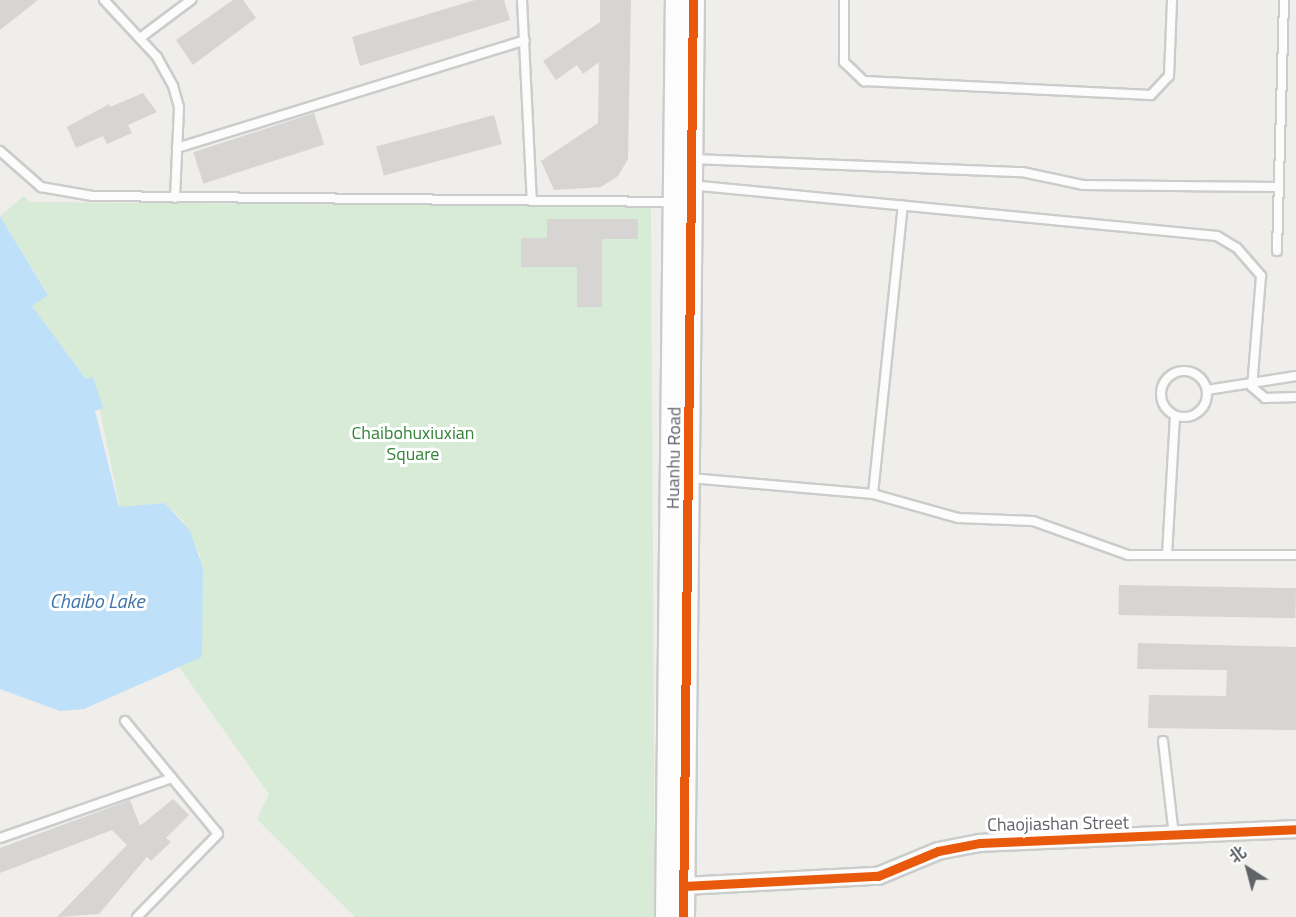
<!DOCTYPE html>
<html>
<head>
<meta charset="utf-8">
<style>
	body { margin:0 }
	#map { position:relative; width:1296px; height:917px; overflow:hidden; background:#efeeea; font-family:"Titillium Web","Noto Sans SC",sans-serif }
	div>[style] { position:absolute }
	.green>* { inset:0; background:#d8ebd6 }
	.water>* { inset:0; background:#bfe0f9 }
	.building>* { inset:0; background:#d6d5d3; transform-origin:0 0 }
	.roads { filter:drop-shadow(2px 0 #cbcccc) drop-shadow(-2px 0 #cbcccc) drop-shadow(0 2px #cbcccc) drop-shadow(0 -2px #cbcccc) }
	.service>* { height:8px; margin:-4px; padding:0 4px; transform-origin:4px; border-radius:4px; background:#fdfcfc }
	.service>.ring { margin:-4px; padding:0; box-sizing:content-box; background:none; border:8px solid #fdfcfc; border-radius:50% }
	.minor>* { height:16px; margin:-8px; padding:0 8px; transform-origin:8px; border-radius:8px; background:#fdfcfc }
	.tertiary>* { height:21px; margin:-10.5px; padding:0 10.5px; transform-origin:10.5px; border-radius:10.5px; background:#fdfcfc }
	.cycleway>* { height:9px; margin:-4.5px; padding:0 4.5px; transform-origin:4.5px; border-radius:4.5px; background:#e8590c }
	span { translate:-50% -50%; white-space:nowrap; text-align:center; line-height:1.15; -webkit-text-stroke:6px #fff; paint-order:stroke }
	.park-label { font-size:18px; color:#348238 }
	.street-label { font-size:18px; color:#5f6368 }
	.water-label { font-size:20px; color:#4174aa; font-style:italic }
	.north { position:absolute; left:1218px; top:839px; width:60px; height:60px; -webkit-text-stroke:4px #fff; paint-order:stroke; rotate:324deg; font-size:16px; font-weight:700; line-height:24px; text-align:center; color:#5f6368 }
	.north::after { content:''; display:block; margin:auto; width:21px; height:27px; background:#5f6368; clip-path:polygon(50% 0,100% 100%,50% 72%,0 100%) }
</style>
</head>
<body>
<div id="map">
	<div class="green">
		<i style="clip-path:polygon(24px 196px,30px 202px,651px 207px,655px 917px,355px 917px,257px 819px,269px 794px,179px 667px,202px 657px,200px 555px,183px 521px,165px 503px,120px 508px,93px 377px,86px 379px,32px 306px,48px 294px,0 216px)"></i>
	</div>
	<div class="water">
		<i style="clip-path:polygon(0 216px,48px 295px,32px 306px,86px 379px,93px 377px,103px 408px,95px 411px,119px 507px,165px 503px,190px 531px,203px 568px,202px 657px,84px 709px,60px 711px,0 689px)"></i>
	</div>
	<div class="building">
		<i style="clip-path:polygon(0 0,38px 0,0 30px)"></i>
		<i style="clip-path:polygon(233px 0,243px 0,256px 18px,193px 65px,176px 40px)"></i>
		<i style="clip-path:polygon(475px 0,504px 0,510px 20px,360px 66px,352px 37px)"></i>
		<i style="clip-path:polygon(600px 0,631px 0,628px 159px,618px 176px,601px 187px,554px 190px,541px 161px,598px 123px,599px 62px,583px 74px,577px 65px,556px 80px,543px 61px,600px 22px)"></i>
		<i style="clip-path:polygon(143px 93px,157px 112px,128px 125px,132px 133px,107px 144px,103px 136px,76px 148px,67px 127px,109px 104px,110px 107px)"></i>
		<i style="left:314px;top:113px;width:33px;height:127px;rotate:72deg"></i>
		<i style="left:494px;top:115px;width:30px;height:122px;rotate:75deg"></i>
		<i style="clip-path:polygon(547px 219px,638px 219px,638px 239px,602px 239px,602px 307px,577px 307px,577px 267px,521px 267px,521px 238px,547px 238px)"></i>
		<i style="left:1119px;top:585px;width:177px;height:30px;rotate:1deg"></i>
		<i style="clip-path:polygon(1138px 643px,1296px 647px,1296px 730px,1148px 728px,1149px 695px,1226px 696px,1227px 670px,1137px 669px)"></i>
		<i style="clip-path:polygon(173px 799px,189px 815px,166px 838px,171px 842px,151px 861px,147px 857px,99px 914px,57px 917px,127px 845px,112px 830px,0 873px,0 848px,130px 800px,140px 826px)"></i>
	</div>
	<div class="roads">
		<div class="service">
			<i style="left:104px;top:0;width:78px;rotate:47.1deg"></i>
			<i style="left:157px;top:57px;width:33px;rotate:61deg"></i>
			<i style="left:173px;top:86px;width:22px;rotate:74deg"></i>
			<i style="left:179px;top:107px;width:91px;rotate:92.5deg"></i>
			<i style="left:522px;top:0;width:201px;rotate:87.2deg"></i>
			<i style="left:844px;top:0;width:62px;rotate:90deg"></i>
			<i style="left:844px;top:62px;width:28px;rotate:44deg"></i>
			<i style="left:864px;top:81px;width:287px;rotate:2.8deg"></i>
			<i style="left:1151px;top:95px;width:26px;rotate:-47deg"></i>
			<i style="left:1169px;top:76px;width:76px;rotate:-87.7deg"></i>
			<i style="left:140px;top:38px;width:64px;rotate:-36.7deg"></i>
			<i style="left:177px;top:148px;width:364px;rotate:-17.2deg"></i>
			<i style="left:0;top:151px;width:55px;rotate:41.3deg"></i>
			<i style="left:41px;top:187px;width:52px;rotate:10deg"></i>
			<i style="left:92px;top:196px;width:580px;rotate:0.59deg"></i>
			<i style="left:693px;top:159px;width:329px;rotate:2.3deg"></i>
			<i style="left:1022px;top:172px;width:62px;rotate:12deg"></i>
			<i style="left:1083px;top:185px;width:196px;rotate:0.6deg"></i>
			<i style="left:690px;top:185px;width:529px;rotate:5.53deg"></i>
			<i style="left:1217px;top:236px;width:23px;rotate:31deg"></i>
			<i style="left:1237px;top:248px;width:37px;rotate:49deg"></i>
			<i style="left:1261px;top:276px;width:111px;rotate:94.6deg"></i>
			<i style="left:1277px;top:251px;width:251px;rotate:-88.4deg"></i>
			<i class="ring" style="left:1161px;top:371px;width:38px;height:38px"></i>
			<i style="left:1252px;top:387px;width:17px;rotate:40deg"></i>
			<i style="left:1265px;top:398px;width:31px;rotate:-2deg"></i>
			<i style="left:1207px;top:390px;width:90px;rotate:-8.9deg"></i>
			<i style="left:690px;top:478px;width:184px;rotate:5deg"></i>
			<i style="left:873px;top:494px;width:88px;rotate:15.8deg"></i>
			<i style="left:958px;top:518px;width:75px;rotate:2.3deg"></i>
			<i style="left:1033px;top:521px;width:101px;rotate:19.7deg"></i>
			<i style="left:1128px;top:555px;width:168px"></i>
			<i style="left:873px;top:494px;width:290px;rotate:-84.1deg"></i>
			<i style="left:1167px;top:555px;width:139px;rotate:-86.7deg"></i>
			<i style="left:125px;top:721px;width:146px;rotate:50.5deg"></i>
			<i style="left:218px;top:834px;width:116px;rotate:134.3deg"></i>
			<i style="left:1163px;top:741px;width:96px;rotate:83.4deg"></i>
			<i style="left:0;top:838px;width:182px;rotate:-19.2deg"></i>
		</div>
		<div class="minor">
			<i style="left:684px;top:886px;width:194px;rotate:-3deg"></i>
			<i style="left:878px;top:876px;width:65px;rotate:-22.6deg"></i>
			<i style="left:938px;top:851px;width:43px;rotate:-10.8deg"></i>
			<i style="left:980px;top:843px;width:316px;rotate:-2.5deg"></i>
		</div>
		<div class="tertiary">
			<i style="left:666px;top:917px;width:917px;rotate:-89.38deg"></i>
			<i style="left:683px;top:917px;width:917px;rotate:-89.38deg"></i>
		</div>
	</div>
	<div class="cycleway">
		<i style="left:684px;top:886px;width:194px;rotate:-3deg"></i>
		<i style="left:878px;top:876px;width:65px;rotate:-22.6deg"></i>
		<i style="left:938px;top:851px;width:43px;rotate:-10.8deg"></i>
		<i style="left:980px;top:843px;width:316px;rotate:-2.5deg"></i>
		<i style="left:683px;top:917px;width:917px;rotate:-89.38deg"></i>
	</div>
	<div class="park-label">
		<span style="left:413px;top:444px">Chaibohuxiuxian<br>Square</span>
	</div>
	<div class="street-label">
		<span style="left:674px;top:458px;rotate:-89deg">Huanhu Road</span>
		<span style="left:1058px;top:824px;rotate:-1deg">Chaojiashan Street</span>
	</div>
	<div class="water-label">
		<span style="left:97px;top:600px">Chaibo Lake</span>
	</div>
	<div class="north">北</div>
</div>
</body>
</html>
